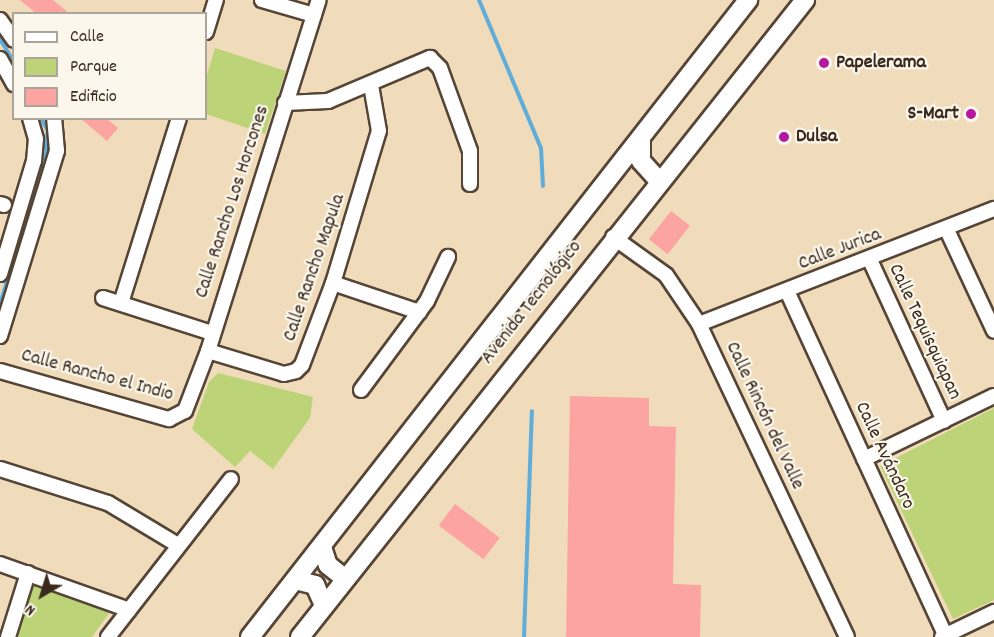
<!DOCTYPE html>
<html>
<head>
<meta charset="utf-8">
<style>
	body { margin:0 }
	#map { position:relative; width:994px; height:637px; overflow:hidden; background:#f0dcbb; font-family:Dekko,sans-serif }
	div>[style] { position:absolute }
	.green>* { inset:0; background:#bdd377 }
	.stream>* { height:4px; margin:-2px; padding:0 2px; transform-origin:2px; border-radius:2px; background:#60add9 }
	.building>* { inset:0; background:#fca4a1; transform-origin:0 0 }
	.roads { filter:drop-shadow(2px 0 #564536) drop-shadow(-2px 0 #564536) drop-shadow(0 2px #564536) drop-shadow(0 -2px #564536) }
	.minor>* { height:14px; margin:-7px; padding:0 7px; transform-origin:7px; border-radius:7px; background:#fff }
	.major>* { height:18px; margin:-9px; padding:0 9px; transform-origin:9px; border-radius:9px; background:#fff }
	.dots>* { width:16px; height:16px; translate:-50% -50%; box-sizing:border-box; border:3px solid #fbf7ec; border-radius:50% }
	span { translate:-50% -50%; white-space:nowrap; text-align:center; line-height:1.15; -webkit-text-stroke:4.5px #fbf7ec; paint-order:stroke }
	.poi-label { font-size:20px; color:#3b2a1e; font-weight:700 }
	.left { translate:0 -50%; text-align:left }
	.right { translate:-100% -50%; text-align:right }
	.street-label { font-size:20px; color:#3b2a1e }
	.legend { position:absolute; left:12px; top:12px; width:195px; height:108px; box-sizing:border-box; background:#fbf7ec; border:2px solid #aea59a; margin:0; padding:8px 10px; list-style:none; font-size:18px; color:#3b2a1e }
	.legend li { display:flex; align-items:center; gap:12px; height:30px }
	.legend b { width:30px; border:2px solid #aea59a }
	.north { position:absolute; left:12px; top:565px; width:60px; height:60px; -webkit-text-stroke:4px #fbf7ec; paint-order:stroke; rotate:218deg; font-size:16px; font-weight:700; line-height:24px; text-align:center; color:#3b2a1e }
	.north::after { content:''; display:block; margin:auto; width:21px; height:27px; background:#3b2a1e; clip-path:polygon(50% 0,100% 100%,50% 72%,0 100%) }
</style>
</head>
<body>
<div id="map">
	<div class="green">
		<i style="clip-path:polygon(215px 48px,286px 71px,265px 134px,206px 114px,206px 78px)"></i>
		<i style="clip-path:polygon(218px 373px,313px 397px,310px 418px,273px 469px,250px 451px,235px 467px,192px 429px,209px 382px)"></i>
		<i style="clip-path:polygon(994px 408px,994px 600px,953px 619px,880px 466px)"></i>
		<i style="clip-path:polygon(26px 582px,112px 609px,92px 637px,11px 637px)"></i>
	</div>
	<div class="stream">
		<i style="left:479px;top:0;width:160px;rotate:67.3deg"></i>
		<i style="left:541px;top:148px;width:38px;rotate:87deg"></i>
		<i style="left:0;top:39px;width:27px;rotate:59deg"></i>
		<i style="left:0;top:304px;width:153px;rotate:-72.9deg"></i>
		<i style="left:45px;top:158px;width:27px;rotate:-84deg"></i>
		<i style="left:48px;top:131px;width:15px;rotate:-118deg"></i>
		<i style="left:524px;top:637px;width:226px;rotate:-88deg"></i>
	</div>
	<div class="building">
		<i style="clip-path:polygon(20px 0,53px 0,70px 14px,37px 14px)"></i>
		<i style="clip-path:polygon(80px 118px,106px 118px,118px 128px,107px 141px)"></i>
		<i style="left:671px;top:211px;width:24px;height:36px;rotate:38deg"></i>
		<i style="clip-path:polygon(570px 396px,649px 398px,649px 426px,676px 427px,673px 584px,701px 585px,700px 637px,566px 637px)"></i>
		<i style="left:455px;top:504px;width:56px;height:27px;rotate:37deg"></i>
	</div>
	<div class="roads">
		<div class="minor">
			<i style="left:262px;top:0;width:54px;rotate:16.1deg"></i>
			<i style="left:0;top:20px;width:24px;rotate:55deg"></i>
			<i style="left:206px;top:32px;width:34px;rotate:-73deg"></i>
			<i style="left:0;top:59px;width:29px;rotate:61deg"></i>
			<i style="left:285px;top:103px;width:43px;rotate:-2.7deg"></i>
			<i style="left:328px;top:101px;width:111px;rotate:-22.9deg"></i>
			<i style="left:430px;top:58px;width:14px;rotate:45deg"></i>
			<i style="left:440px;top:68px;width:88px;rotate:70.1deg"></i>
			<i style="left:470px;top:151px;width:33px;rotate:90deg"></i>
			<i style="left:0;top:204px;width:4px;rotate:14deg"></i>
			<i style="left:947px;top:230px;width:111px;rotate:65deg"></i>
			<i style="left:613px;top:237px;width:65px;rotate:35.6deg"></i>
			<i style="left:666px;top:275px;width:59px;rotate:56deg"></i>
			<i style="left:699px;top:324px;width:346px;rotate:64.7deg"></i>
			<i style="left:870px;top:260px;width:177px;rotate:65.3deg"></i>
			<i style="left:0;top:274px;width:118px;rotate:-73.3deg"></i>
			<i style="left:34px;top:161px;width:22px;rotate:-85deg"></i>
			<i style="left:36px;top:139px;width:22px;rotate:-106deg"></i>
			<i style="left:333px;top:283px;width:91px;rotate:18.6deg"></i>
			<i style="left:787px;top:291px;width:381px;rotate:65.3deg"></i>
			<i style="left:103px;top:298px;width:114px;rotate:17.8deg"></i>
			<i style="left:121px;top:303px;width:194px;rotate:-72.6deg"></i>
			<i style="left:699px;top:324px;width:317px;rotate:-21.3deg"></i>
			<i style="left:0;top:336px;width:194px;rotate:-72.9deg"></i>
			<i style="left:57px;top:151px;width:33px;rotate:-95deg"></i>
			<i style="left:208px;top:351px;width:79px;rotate:16.8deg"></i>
			<i style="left:284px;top:374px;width:12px;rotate:-14deg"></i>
			<i style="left:296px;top:371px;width:8px;rotate:-45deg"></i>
			<i style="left:302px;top:365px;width:88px;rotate:-69.3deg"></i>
			<i style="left:333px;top:283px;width:159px;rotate:-73.2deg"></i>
			<i style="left:379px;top:131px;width:47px;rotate:-99.9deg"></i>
			<i style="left:0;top:371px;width:176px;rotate:15.9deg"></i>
			<i style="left:169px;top:419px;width:18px;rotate:-27deg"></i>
			<i style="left:185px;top:411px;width:64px;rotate:-69deg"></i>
			<i style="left:208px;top:351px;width:368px;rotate:-72.5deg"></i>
			<i style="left:361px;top:390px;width:111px;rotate:-53.4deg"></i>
			<i style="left:427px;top:301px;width:49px;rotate:-64.5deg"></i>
			<i style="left:864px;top:459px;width:144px;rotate:-25.9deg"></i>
			<i style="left:0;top:469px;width:113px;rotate:17.5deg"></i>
			<i style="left:108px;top:503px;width:82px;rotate:31deg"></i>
			<i style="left:0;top:564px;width:137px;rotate:19.6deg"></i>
			<i style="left:8px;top:637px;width:67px;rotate:-72.6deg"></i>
			<i style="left:108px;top:637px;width:200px;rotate:-52.1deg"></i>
			<i style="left:942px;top:637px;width:58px;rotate:-25.7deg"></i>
		</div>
		<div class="major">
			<i style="left:641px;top:138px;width:23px;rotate:90deg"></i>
			<i style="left:641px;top:161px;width:27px;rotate:48deg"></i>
			<i style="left:322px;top:547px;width:19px;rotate:72deg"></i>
			<i style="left:328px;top:565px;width:22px;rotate:39deg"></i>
			<i style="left:295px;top:580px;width:21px;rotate:14deg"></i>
			<i style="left:315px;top:585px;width:22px;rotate:66deg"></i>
			<i style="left:250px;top:637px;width:809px;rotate:-51.98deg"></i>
			<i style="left:300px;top:637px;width:813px;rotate:-51.59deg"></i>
		</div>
	</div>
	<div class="dots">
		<i style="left:824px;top:63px;background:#b5179e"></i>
		<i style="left:971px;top:114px;background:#b5179e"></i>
		<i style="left:784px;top:137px;background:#b5179e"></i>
	</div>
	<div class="poi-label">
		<span class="left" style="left:836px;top:63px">Papelerama</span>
		<span class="right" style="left:959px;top:114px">S-Mart</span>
		<span class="left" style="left:796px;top:137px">Dulsa</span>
	</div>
	<div class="street-label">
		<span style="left:233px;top:202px;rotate:-72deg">Calle Rancho Los Horcones</span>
		<span style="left:840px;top:250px;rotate:-21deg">Calle Jurica</span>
		<span style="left:315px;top:268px;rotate:-71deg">Calle Rancho Mapula</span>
		<span style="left:532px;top:303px;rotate:-52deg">Avenida Tecnológico</span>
		<span style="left:924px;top:332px;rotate:65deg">Calle Tequisquiapan</span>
		<span style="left:97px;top:376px;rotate:15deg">Calle Rancho el Indio</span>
		<span style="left:764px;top:416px;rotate:65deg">Calle Rincón del Valle</span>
		<span style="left:884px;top:456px;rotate:65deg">Calle Avándaro</span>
	</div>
	<ul class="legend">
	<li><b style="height:8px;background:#fff"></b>Calle</li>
	<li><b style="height:16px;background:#bdd377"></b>Parque</li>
	<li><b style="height:16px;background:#fca4a1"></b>Edificio</li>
	</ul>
	<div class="north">N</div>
</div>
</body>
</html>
